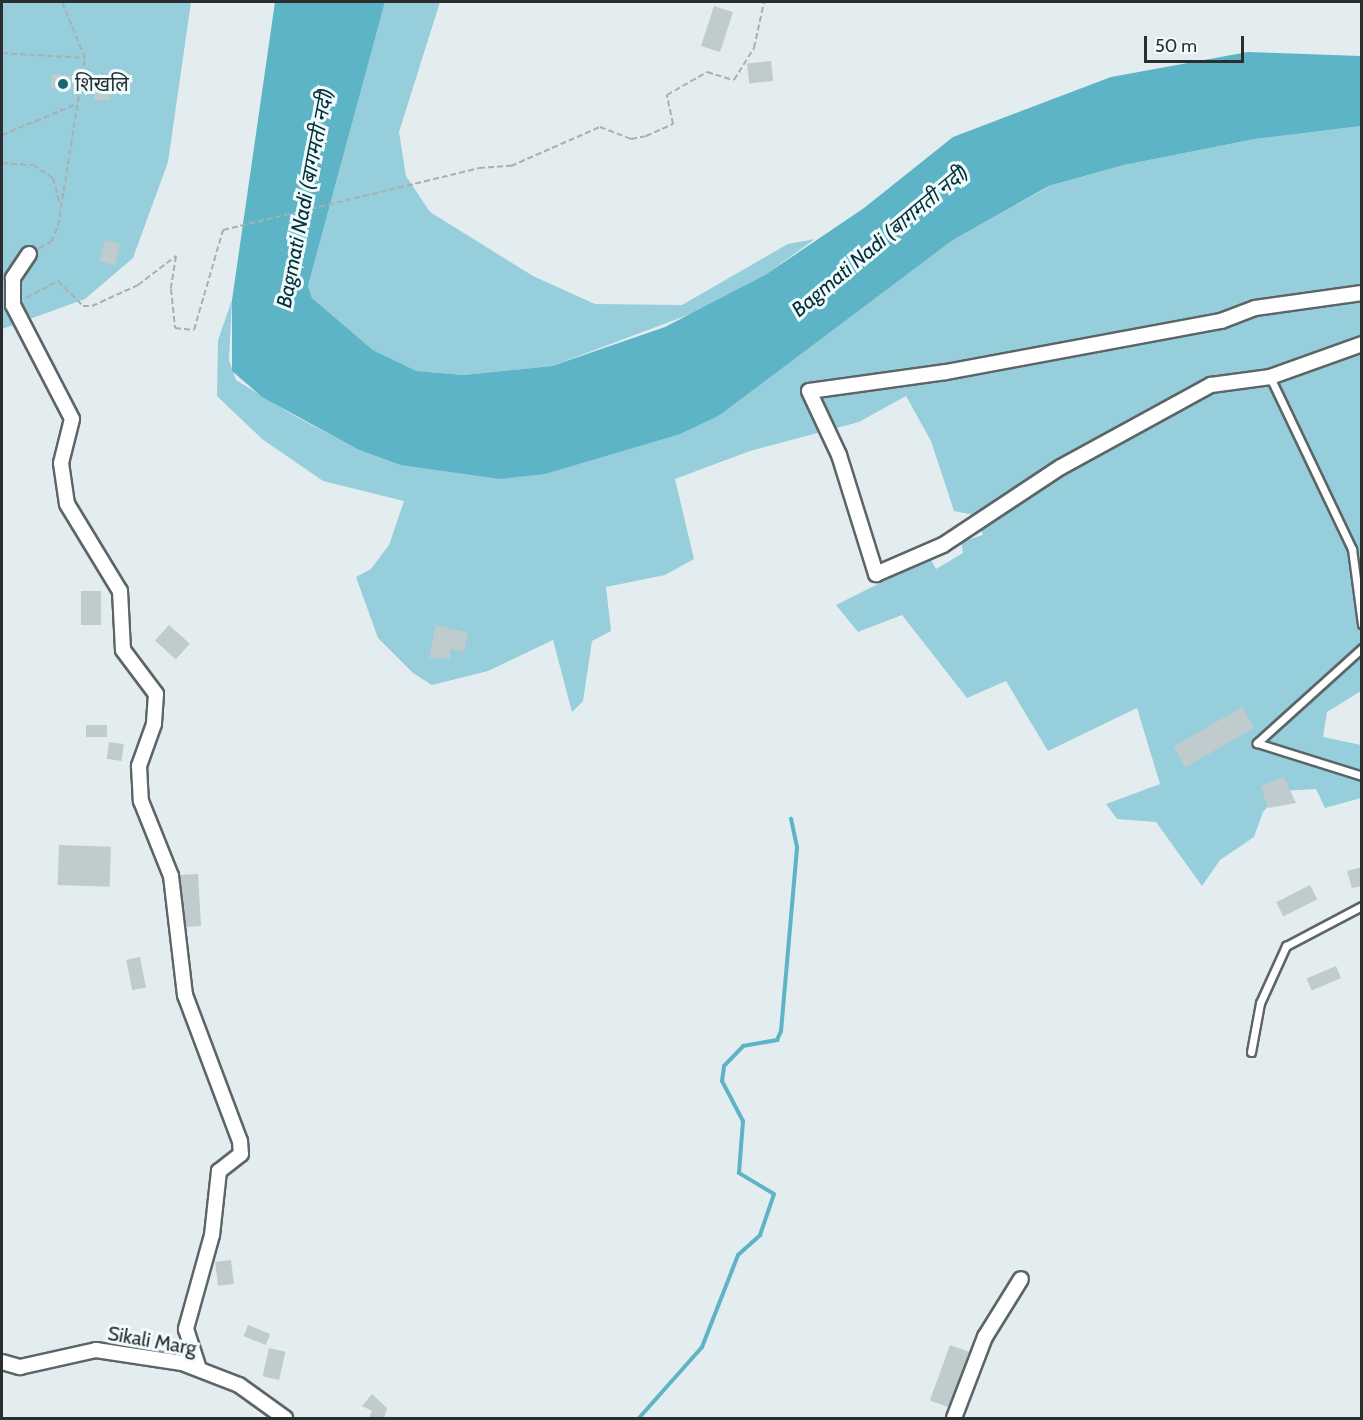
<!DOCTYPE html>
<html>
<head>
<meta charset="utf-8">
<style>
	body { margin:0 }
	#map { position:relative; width:1363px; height:1420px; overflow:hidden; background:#e3edf0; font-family:Cabin,"Noto Sans Devanagari",sans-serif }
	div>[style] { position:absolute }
	.green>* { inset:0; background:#97cedb }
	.water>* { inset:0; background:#5eb4c7 }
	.stream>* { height:4px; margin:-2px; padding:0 2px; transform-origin:2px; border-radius:2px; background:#5eb4c7 }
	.building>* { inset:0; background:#c0cbcd; transform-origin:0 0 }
	.path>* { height:2px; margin-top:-1px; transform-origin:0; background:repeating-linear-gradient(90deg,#a8b0b2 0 6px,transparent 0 9px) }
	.roads { filter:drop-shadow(2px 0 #5c6567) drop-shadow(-2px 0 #5c6567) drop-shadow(0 2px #5c6567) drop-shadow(0 -2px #5c6567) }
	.lane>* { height:7px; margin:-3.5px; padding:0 3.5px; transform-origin:3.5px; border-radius:3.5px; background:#fff }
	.street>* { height:14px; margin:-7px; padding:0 7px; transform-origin:7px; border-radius:7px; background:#fff }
	.dots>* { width:16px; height:16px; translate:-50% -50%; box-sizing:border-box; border:3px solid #f0fbfd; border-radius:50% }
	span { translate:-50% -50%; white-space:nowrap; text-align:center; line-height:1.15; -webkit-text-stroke:6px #f0fbfd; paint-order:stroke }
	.poi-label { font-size:20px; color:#2a2e2f }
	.left { translate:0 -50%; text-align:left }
	.street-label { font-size:20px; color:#2a2e2f }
	.water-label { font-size:21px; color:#042f37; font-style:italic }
	.frame { position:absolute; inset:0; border:3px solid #2a2e2f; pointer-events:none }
	.scale { position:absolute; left:1144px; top:36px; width:100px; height:27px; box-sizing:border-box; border:3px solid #2a2e2f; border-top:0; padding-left:8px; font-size:18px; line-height:21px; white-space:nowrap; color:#2a2e2f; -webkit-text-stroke:4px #f0fbfd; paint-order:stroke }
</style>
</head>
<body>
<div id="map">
	<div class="green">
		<i style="clip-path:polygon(2px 2px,191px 2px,168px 162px,133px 258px,85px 299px,2px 329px)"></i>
		<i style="clip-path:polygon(385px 2px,440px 2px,399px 132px,406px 176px,430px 212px,533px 276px,595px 304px,682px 305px,788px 244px,815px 239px,765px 275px,696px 312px,552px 366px,464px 375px,415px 371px,373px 350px,312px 298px,308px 286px)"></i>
		<i style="clip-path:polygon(1361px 126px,1361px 691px,1327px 712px,1323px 737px,1361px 745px,1361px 798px,1325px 808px,1316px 789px,1281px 791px,1263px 812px,1254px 837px,1220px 860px,1202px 886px,1156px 822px,1117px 819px,1106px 804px,1160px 784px,1137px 708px,1048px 751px,1006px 681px,967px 698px,902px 615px,858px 632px,836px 605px,930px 558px,936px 569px,963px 553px,961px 542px,983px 535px,975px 515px,954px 511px,931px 441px,906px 396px,859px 422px,750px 451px,675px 479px,694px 559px,665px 575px,606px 587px,611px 631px,592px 641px,583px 701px,572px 712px,553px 640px,488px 671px,432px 685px,413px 673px,378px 638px,356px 577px,371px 569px,389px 545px,404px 501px,323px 481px,262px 439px,217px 396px,218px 340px,232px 300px,229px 360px,236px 380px,293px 415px,357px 449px,545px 474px,720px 415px,953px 240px,1050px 186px,1124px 165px,1255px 139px)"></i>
	</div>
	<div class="water">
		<i style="clip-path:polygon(275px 2px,385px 2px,308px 286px,312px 298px,373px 350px,416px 371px,464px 375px,552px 366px,665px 327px,765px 275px,864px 208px,953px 137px,1111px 77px,1248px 52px,1361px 56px,1361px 126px,1255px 139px,1124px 165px,1049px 186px,953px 240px,720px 415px,680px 434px,545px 474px,500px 479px,401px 465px,357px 449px,262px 397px,232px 371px,232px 300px)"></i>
	</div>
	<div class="stream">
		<i style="left:639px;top:1418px;width:95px;rotate:-48.4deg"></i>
		<i style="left:702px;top:1347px;width:99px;rotate:-68.6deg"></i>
		<i style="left:738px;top:1255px;width:30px;rotate:-42deg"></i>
		<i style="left:760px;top:1235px;width:43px;rotate:-71.1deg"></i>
		<i style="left:774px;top:1194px;width:41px;rotate:-149deg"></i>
		<i style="left:739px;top:1173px;width:52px;rotate:-85.6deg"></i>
		<i style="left:743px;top:1121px;width:45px;rotate:-117.7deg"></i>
		<i style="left:722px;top:1081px;width:15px;rotate:-82deg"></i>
		<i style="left:724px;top:1066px;width:28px;rotate:-46deg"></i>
		<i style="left:743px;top:1046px;width:35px;rotate:-10deg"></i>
		<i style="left:777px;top:1040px;width:10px;rotate:-66deg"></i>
		<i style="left:781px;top:1031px;width:185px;rotate:-85deg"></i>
		<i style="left:797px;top:847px;width:29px;rotate:-102deg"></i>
	</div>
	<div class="building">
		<i style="left:714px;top:6px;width:20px;height:42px;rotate:18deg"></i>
		<i style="left:771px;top:61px;width:20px;height:24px;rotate:84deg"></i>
		<i style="left:52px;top:74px;width:20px;height:14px;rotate:6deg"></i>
		<i style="left:94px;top:89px;width:15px;height:11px"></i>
		<i style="left:105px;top:240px;width:16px;height:22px;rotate:14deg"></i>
		<i style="left:101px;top:591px;width:34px;height:20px;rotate:90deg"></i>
		<i style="left:169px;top:625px;width:28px;height:21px;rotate:42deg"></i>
		<i style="clip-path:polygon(436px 625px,468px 633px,464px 652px,450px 649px,450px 659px,429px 658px)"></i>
		<i style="left:1242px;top:707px;width:24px;height:79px;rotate:60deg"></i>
		<i style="left:107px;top:725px;width:12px;height:21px;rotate:90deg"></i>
		<i style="left:109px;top:742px;width:15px;height:17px;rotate:8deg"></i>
		<i style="clip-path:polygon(1284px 777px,1296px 803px,1268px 808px,1261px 786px)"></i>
		<i style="left:59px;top:845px;width:52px;height:40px;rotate:2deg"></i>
		<i style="clip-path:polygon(1362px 867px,1362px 886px,1352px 888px,1347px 871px)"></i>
		<i style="clip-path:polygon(198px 874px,201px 926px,186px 927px,180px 875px)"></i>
		<i style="left:1310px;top:885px;width:16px;height:38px;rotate:63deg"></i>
		<i style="left:140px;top:957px;width:31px;height:14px;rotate:79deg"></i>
		<i style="left:1336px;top:966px;width:13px;height:32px;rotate:67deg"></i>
		<i style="left:231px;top:1260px;width:24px;height:16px;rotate:83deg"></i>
		<i style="left:248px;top:1325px;width:24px;height:12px;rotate:22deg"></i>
		<i style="left:950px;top:1345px;width:20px;height:59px;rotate:20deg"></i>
		<i style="left:269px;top:1348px;width:17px;height:29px;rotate:13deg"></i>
		<i style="clip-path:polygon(372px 1394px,387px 1408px,384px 1419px,368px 1419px,372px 1411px,362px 1406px)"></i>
	</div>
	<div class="path">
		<i style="left:2px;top:53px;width:83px;rotate:3.4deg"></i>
		<i style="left:2px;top:135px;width:81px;rotate:-22.5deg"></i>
		<i style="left:2px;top:163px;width:31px;rotate:4deg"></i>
		<i style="left:33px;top:165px;width:24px;rotate:33deg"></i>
		<i style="left:53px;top:178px;width:27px;rotate:75deg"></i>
		<i style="left:39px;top:248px;width:13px;rotate:-27deg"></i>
		<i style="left:51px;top:242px;width:17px;rotate:-66deg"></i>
		<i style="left:58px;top:226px;width:170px;rotate:-80.9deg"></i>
		<i style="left:85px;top:58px;width:61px;rotate:-112.3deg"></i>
		<i style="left:26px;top:298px;width:36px;rotate:-28deg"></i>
		<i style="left:58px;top:281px;width:35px;rotate:45deg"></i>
		<i style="left:83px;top:306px;width:9px"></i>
		<i style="left:92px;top:306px;width:51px;rotate:-24.5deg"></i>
		<i style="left:138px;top:285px;width:48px;rotate:-37.3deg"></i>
		<i style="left:176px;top:256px;width:33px;rotate:99deg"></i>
		<i style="left:171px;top:289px;width:39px;rotate:84deg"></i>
		<i style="left:175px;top:328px;width:19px;rotate:6deg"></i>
		<i style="left:194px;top:330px;width:104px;rotate:-73.8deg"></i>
		<i style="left:223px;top:230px;width:263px;rotate:-13.6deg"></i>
		<i style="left:479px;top:168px;width:32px;rotate:-4deg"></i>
		<i style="left:511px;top:166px;width:97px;rotate:-23.7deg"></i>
		<i style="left:600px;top:127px;width:33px;rotate:21deg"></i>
		<i style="left:631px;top:139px;width:15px;rotate:-11deg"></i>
		<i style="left:646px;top:136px;width:30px;rotate:-24deg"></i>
		<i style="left:673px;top:124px;width:30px;rotate:-102deg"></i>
		<i style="left:667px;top:95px;width:46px;rotate:-29.9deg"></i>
		<i style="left:707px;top:72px;width:28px;rotate:17deg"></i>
		<i style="left:734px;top:80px;width:38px;rotate:-58deg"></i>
		<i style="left:754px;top:48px;width:47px;rotate:-77.7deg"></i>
	</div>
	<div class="roads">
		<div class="lane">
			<i style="left:1270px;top:377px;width:191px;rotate:64.5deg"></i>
			<i style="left:1352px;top:549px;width:76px;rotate:82.4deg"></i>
			<i style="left:1362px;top:648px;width:142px;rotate:137.9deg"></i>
			<i style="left:1257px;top:743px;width:110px;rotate:17.4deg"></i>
			<i style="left:1251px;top:1052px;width:50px;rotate:-79.6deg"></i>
			<i style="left:1260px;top:1003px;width:63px;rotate:-65.5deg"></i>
			<i style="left:1286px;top:946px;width:86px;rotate:-27.8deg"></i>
		</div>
		<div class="street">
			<i style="left:29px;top:254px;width:29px;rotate:124deg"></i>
			<i style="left:13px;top:278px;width:27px;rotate:90deg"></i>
			<i style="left:13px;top:305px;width:128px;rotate:62.6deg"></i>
			<i style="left:72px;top:419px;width:45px;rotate:104deg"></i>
			<i style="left:61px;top:463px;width:41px;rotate:81.7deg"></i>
			<i style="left:67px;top:504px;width:102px;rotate:58.7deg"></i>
			<i style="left:120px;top:591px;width:59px;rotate:87.1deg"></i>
			<i style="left:123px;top:650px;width:55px;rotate:53.1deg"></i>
			<i style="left:156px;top:694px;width:30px;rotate:94deg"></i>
			<i style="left:154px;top:724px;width:45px;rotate:109.7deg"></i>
			<i style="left:139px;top:766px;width:35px;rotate:87deg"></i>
			<i style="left:141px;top:801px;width:81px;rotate:68.2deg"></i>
			<i style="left:171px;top:876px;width:120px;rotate:83.3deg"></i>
			<i style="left:185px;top:995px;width:156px;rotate:69.4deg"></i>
			<i style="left:240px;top:1141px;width:13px;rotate:86deg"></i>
			<i style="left:241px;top:1154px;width:28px;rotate:142deg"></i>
			<i style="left:219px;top:1171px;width:64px;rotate:96.2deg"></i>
			<i style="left:212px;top:1235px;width:98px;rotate:105.5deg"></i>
			<i style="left:186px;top:1329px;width:42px;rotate:72deg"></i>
			<i style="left:1362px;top:293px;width:108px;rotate:172deg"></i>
			<i style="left:1255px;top:308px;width:36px;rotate:159deg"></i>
			<i style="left:1221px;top:321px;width:280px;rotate:169.5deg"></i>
			<i style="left:946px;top:372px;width:138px;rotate:172.1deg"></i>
			<i style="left:809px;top:391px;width:71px;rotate:64.9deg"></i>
			<i style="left:839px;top:455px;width:125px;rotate:72.7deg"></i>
			<i style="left:876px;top:574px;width:73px;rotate:-23.4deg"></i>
			<i style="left:943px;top:545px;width:141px;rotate:-33.5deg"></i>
			<i style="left:1061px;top:467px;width:171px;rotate:-28.7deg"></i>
			<i style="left:1211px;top:385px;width:60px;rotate:-7.7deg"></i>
			<i style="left:1270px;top:377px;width:98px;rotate:-19.7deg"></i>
			<i style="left:2px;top:1362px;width:19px;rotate:16deg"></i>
			<i style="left:20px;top:1367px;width:78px;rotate:-12.6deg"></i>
			<i style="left:96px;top:1350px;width:87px;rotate:8.6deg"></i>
			<i style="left:182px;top:1363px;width:61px;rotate:21.1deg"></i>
			<i style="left:239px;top:1385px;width:57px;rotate:35.7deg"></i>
			<i style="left:954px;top:1418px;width:87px;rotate:-69.1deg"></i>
			<i style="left:985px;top:1337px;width:68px;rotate:-58.2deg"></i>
		</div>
	</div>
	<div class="dots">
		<i style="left:63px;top:84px;background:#1d6573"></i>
	</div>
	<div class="poi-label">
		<span class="left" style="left:75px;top:84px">शिखलि</span>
	</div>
	<div class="street-label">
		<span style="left:152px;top:1341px;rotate:10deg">Sikali Marg</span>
	</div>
	<div class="water-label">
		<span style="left:305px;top:198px;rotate:-79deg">Bagmati Nadi (बागमती नदी)</span>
		<span style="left:880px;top:241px;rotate:-40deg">Bagmati Nadi (बागमती नदी)</span>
	</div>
	<div class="frame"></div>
	<div class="scale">50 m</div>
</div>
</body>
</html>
